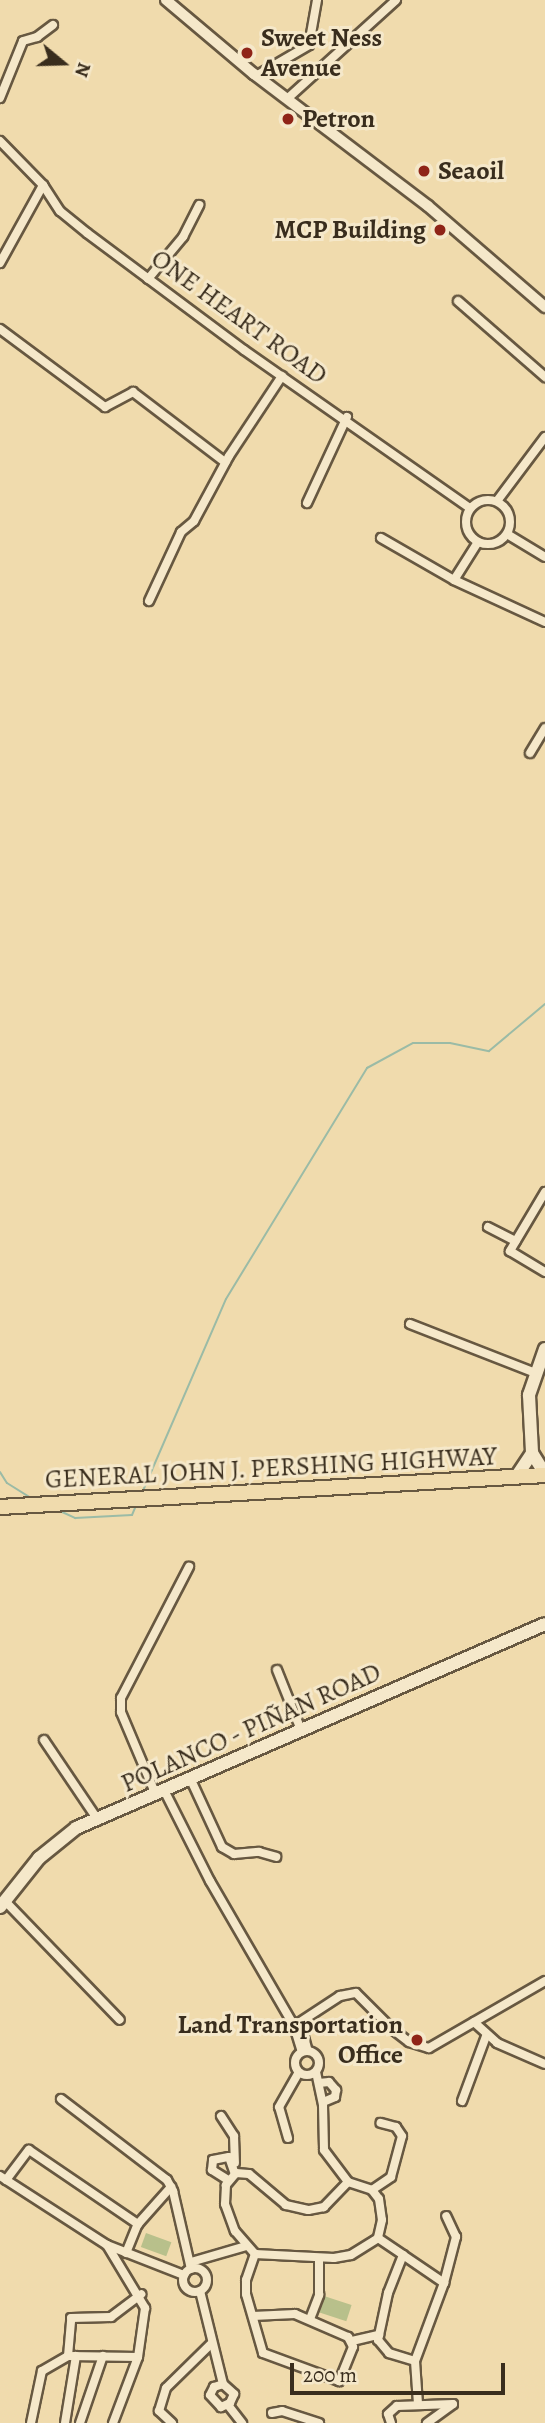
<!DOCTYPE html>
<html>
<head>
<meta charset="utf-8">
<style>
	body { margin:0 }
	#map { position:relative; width:545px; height:2423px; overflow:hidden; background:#f0dbad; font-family:Alegreya,serif }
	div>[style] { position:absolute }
	.green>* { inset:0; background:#b8c08b; transform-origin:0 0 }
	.stream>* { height:2px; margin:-1px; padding:0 1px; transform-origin:1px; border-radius:1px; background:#9bbba6 }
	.roads { filter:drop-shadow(2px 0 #675841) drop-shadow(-2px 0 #675841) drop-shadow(0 2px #675841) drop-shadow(0 -2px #675841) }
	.minor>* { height:8px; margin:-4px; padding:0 4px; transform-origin:4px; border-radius:4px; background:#f5e8ca }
	.minor>.ring { margin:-4px; padding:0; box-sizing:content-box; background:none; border:8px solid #f5e8ca; border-radius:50% }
	.tertiary>* { height:10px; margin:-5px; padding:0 5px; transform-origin:5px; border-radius:5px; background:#f5e8ca }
	.secondary>* { height:12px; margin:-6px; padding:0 6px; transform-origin:6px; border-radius:6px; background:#f5e8ca }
	.trunk>* { height:14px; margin:-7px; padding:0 7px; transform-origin:7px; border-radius:7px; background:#f0dbad }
	.dots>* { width:19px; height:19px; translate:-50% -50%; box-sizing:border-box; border:4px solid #f5e8ca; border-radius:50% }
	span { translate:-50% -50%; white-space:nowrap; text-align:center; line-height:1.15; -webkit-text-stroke:6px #f5e8ca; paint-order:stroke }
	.poi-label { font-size:26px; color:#392d1d; font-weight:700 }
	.left { translate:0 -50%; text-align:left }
	.right { translate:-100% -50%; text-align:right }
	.street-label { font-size:26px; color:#392d1d }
	.north { position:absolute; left:28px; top:28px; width:70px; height:70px; -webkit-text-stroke:5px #f5e8ca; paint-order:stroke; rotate:109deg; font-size:19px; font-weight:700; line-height:28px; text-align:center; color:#392d1d }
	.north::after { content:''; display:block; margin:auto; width:24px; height:32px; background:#392d1d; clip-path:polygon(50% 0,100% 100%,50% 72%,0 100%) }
	.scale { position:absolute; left:290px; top:2363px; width:215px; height:32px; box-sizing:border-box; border:4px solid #392d1d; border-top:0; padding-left:9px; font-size:21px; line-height:24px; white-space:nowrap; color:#392d1d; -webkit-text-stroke:5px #f5e8ca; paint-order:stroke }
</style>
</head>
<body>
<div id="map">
	<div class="green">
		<i style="left:146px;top:2233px;width:27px;height:15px;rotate:20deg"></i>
		<i style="left:324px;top:2296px;width:29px;height:17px;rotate:18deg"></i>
	</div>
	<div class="stream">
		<i style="left:0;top:1472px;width:13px;rotate:58deg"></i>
		<i style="left:7px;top:1483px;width:28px;rotate:32deg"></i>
		<i style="left:142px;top:1493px;width:211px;rotate:-66.6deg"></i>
		<i style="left:226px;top:1299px;width:271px;rotate:-58.6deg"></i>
		<i style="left:367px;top:1068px;width:52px;rotate:-28.5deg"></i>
		<i style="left:413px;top:1043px;width:37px"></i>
		<i style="left:450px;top:1043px;width:40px;rotate:12deg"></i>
		<i style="left:489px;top:1051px;width:73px;rotate:-40deg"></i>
		<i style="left:60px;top:1511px;width:17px;rotate:25deg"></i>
		<i style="left:75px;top:1518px;width:57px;rotate:-3deg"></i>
		<i style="left:132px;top:1515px;width:8px;rotate:-67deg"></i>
	</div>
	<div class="roads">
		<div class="minor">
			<i style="left:256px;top:76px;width:61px;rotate:-30.3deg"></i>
			<i style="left:309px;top:45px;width:46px;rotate:-79.9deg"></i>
			<i style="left:0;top:98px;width:61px;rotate:-68deg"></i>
			<i style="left:23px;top:41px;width:15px;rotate:-16deg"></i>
			<i style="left:37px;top:37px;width:20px;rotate:-37deg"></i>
			<i style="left:287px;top:99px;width:147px;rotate:-42.2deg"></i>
			<i style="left:0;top:141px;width:62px;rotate:45.7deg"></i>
			<i style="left:43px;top:185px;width:31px;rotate:57deg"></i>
			<i style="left:60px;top:211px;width:35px;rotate:39deg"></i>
			<i style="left:87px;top:233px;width:196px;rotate:36.7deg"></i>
			<i style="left:244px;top:350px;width:276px;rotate:35deg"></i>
			<i style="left:0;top:263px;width:89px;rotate:-61.1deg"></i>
			<i style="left:148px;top:279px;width:55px;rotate:-50.2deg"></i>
			<i style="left:183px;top:237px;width:36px;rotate:-63deg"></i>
			<i style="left:458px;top:301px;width:116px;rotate:41.1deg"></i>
			<i style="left:0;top:329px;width:131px;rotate:36.6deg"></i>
			<i style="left:105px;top:407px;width:32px;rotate:-28deg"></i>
			<i style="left:133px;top:392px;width:116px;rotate:37.3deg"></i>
			<i class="ring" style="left:466px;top:500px;width:36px;height:36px"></i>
			<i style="left:497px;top:501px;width:80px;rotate:-53.1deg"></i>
			<i style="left:307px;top:503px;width:95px;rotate:-65.1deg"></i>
			<i style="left:507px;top:534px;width:44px;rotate:31.2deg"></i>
			<i style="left:381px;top:538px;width:84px;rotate:29.9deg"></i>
			<i style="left:454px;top:580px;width:100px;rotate:24.8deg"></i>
			<i style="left:454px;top:580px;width:45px;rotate:-57.7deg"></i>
			<i style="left:149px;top:601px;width:76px;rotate:-65.1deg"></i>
			<i style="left:181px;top:532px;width:17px;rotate:-40deg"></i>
			<i style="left:194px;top:521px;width:74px;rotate:-61.7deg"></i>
			<i style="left:229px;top:456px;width:96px;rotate:-56.5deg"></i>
			<i style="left:530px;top:753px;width:29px;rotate:-59deg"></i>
			<i style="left:545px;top:1192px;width:69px;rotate:120.7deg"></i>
			<i style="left:510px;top:1251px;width:41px;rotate:31deg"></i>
			<i style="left:488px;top:1227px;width:31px;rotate:27deg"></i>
			<i style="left:410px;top:1324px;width:132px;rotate:21.3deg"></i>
			<i style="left:277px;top:1670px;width:65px;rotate:68.2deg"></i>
			<i style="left:44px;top:1740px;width:97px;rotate:56deg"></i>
			<i style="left:191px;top:1780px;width:74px;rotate:65.2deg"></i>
			<i style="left:222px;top:1847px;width:14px;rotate:30deg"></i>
			<i style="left:234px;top:1854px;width:25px;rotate:-5deg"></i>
			<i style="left:259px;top:1852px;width:18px;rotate:16deg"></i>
			<i style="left:165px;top:1792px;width:100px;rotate:63.2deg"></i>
			<i style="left:210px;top:1881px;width:168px;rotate:59.9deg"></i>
			<i style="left:294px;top:2026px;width:27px;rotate:73deg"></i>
			<i style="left:156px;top:1795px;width:90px;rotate:-112.9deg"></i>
			<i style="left:121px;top:1712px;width:14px;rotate:-90deg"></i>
			<i style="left:121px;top:1698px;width:148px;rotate:-62.6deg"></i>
			<i style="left:5px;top:1901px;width:165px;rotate:46deg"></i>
			<i style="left:300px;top:2022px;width:30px;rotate:75deg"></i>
			<i style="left:474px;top:2022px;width:31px;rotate:42deg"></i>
			<i style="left:497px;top:2043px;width:52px;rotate:23.6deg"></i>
			<i style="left:294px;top:2026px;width:55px;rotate:-33.1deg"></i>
			<i style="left:340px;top:1996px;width:16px;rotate:-11deg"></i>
			<i style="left:356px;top:1993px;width:49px;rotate:45deg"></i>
			<i style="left:391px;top:2028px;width:23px;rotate:38deg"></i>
			<i style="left:409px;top:2042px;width:21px;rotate:17deg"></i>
			<i style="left:429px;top:2048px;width:134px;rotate:-30deg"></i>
			<i class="ring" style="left:295px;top:2051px;width:16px;height:16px"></i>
			<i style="left:316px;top:2072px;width:34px;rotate:78deg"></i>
			<i style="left:323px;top:2105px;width:45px;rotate:88.7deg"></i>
			<i style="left:324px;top:2150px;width:40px;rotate:53deg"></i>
			<i style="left:348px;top:2182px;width:25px;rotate:18deg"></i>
			<i style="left:372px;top:2190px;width:11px;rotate:52deg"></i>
			<i style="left:379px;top:2199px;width:21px;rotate:82deg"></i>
			<i style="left:382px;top:2220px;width:18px;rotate:103deg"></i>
			<i style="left:378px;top:2238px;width:30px;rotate:34deg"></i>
			<i style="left:403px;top:2255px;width:50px;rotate:34.3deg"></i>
			<i style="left:444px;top:2283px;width:83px;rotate:110.4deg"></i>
			<i style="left:415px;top:2361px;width:27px;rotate:-163deg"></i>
			<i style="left:389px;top:2353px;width:17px;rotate:-130deg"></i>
			<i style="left:378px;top:2340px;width:48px;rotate:-78deg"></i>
			<i style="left:388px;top:2293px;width:41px;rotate:-68.5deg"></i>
			<i style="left:319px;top:2083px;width:10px;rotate:-6deg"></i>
			<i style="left:329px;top:2082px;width:11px;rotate:49deg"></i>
			<i style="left:336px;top:2090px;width:7px;rotate:98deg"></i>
			<i style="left:335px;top:2097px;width:13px;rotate:157deg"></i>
			<i style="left:61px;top:2099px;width:133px;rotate:37.4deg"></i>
			<i style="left:167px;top:2180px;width:13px;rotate:61deg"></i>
			<i style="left:173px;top:2191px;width:80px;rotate:77deg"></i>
			<i style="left:462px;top:2101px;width:69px;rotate:-69.7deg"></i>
			<i style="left:221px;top:2116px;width:24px;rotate:57deg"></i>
			<i style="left:234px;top:2136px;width:27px;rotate:88deg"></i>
			<i style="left:288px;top:2138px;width:32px;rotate:-106deg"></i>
			<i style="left:279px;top:2107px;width:40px;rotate:-60.3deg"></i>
			<i style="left:0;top:2176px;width:127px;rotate:32.8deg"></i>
			<i style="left:107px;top:2245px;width:83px;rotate:21.3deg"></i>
			<i style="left:6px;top:2180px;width:38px;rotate:-53deg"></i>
			<i style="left:29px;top:2150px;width:132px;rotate:34.2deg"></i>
			<i style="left:228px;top:2180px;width:19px;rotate:-148deg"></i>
			<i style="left:212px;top:2170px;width:10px;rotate:-84deg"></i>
			<i style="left:213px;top:2160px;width:16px;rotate:-11deg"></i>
			<i style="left:229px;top:2157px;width:18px;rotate:71deg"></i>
			<i style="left:348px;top:2182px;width:35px;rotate:134deg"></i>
			<i style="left:324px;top:2207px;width:16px;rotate:169deg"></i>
			<i style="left:308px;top:2210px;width:23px;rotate:-167deg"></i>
			<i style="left:286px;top:2205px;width:48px;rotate:-140deg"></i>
			<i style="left:249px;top:2174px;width:13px;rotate:-176deg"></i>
			<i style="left:236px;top:2173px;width:16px;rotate:130deg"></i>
			<i style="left:226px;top:2185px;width:19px;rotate:93deg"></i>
			<i style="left:225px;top:2204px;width:29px;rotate:70deg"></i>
			<i style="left:235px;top:2231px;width:30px;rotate:49deg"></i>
			<i style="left:255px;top:2254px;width:79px;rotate:2.9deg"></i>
			<i style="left:334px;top:2258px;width:17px;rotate:-10deg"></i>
			<i style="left:351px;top:2255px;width:32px;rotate:-32deg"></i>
			<i style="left:372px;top:2190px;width:23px;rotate:-34deg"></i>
			<i style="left:391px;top:2177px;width:42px;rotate:-75deg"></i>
			<i style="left:402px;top:2136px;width:11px;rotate:-124deg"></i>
			<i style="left:396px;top:2127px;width:16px;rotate:-165deg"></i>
			<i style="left:107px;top:2245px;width:74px;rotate:58.9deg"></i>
			<i style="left:145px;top:2308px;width:49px;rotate:98.1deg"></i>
			<i style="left:138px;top:2357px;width:71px;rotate:110.7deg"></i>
			<i style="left:126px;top:2253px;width:31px;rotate:-68deg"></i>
			<i style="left:138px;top:2224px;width:50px;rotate:-48.3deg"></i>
			<i style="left:191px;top:2262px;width:57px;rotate:-16.2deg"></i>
			<i class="ring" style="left:183px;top:2268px;width:16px;height:16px"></i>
			<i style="left:444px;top:2283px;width:48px;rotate:-75.4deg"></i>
			<i style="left:456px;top:2237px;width:23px;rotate:-115deg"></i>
			<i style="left:200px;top:2291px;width:96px;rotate:76.1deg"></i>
			<i style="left:223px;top:2384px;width:15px;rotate:42deg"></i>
			<i style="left:234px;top:2394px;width:10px;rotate:114deg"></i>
			<i style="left:230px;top:2403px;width:10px;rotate:156deg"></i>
			<i style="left:221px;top:2407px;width:16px;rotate:-133deg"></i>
			<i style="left:210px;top:2395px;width:9px;rotate:-63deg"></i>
			<i style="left:214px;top:2387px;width:9px;rotate:-18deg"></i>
			<i style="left:253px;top:2316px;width:42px;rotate:-2.7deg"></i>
			<i style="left:295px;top:2314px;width:58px;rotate:23.5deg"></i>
			<i style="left:348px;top:2337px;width:11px;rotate:63deg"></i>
			<i style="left:353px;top:2347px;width:37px;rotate:112deg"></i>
			<i style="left:339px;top:2381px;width:81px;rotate:-159.8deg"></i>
			<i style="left:263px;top:2353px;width:61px;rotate:-106.1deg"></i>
			<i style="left:246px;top:2294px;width:14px;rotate:-90deg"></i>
			<i style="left:246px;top:2280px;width:28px;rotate:-71deg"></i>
			<i style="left:310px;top:2319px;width:26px;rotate:-69deg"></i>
			<i style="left:319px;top:2295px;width:36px;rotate:-90deg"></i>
			<i style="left:352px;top:2341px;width:28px;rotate:-13deg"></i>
			<i style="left:68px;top:2356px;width:38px;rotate:-85deg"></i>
			<i style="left:71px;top:2318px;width:40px;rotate:-1.4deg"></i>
			<i style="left:111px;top:2317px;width:38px;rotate:-37deg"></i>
			<i style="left:415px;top:2361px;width:43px;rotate:86deg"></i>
			<i style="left:228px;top:2405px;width:23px;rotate:52deg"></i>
			<i style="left:272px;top:2413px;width:10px;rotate:-11deg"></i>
			<i style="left:282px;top:2411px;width:39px;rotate:18deg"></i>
			<i style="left:31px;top:2423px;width:53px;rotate:-78.1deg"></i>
			<i style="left:42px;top:2371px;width:30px;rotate:-30deg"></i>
			<i style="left:68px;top:2356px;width:70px;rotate:0.8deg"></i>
			<i style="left:65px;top:2423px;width:68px;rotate:-80.7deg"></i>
			<i style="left:80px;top:2423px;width:71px;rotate:-71.1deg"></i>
			<i style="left:172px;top:2423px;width:18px;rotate:-137deg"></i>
			<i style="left:159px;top:2411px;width:24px;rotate:-73deg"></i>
			<i style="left:166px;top:2388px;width:63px;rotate:-44.4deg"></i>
			<i style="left:391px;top:2423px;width:9px;rotate:-108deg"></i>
			<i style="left:388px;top:2414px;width:12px;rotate:-42deg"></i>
			<i style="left:397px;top:2406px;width:56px;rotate:-2deg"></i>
			<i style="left:427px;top:2423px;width:32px;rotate:-36deg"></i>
		</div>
		<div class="tertiary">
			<i style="left:166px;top:0;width:115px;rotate:40.1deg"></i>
			<i style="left:254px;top:74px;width:218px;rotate:37.2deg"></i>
			<i style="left:428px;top:206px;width:155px;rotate:40.8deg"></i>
		</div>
		<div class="secondary">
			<i style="left:545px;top:1349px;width:49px;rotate:109.2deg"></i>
			<i style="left:529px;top:1395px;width:58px;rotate:87deg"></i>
			<i style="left:532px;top:1453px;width:25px;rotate:58deg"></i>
			<i style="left:516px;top:1477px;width:29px;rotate:-56deg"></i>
			<i style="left:0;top:1907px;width:63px;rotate:-51.5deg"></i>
			<i style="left:39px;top:1858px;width:48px;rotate:-39deg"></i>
			<i style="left:76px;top:1828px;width:511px;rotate:-23.51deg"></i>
		</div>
		<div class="trunk">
			<i style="left:0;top:1507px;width:546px;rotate:-3.36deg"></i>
		</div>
	</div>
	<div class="dots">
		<i style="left:247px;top:53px;background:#8f2418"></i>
		<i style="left:288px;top:119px;background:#8f2418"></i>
		<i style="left:424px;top:171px;background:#8f2418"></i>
		<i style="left:440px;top:230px;background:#8f2418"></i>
		<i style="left:417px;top:2040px;background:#8f2418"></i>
	</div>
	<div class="poi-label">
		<span class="left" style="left:261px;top:53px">Sweet Ness<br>Avenue</span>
		<span class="left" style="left:302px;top:119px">Petron</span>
		<span class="left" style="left:438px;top:171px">Seaoil</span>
		<span class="right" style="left:426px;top:230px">MCP Building</span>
		<span class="right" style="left:403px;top:2040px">Land Transportation<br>Office</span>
	</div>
	<div class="street-label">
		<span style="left:239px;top:317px;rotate:36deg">ONE HEART ROAD</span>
		<span style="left:271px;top:1468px;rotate:-3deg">GENERAL JOHN J. PERSHING HIGHWAY</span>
		<span style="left:251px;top:1728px;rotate:-24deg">POLANCO - PIÑAN ROAD</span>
	</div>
	<div class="north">N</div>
	<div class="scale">200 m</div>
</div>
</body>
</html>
